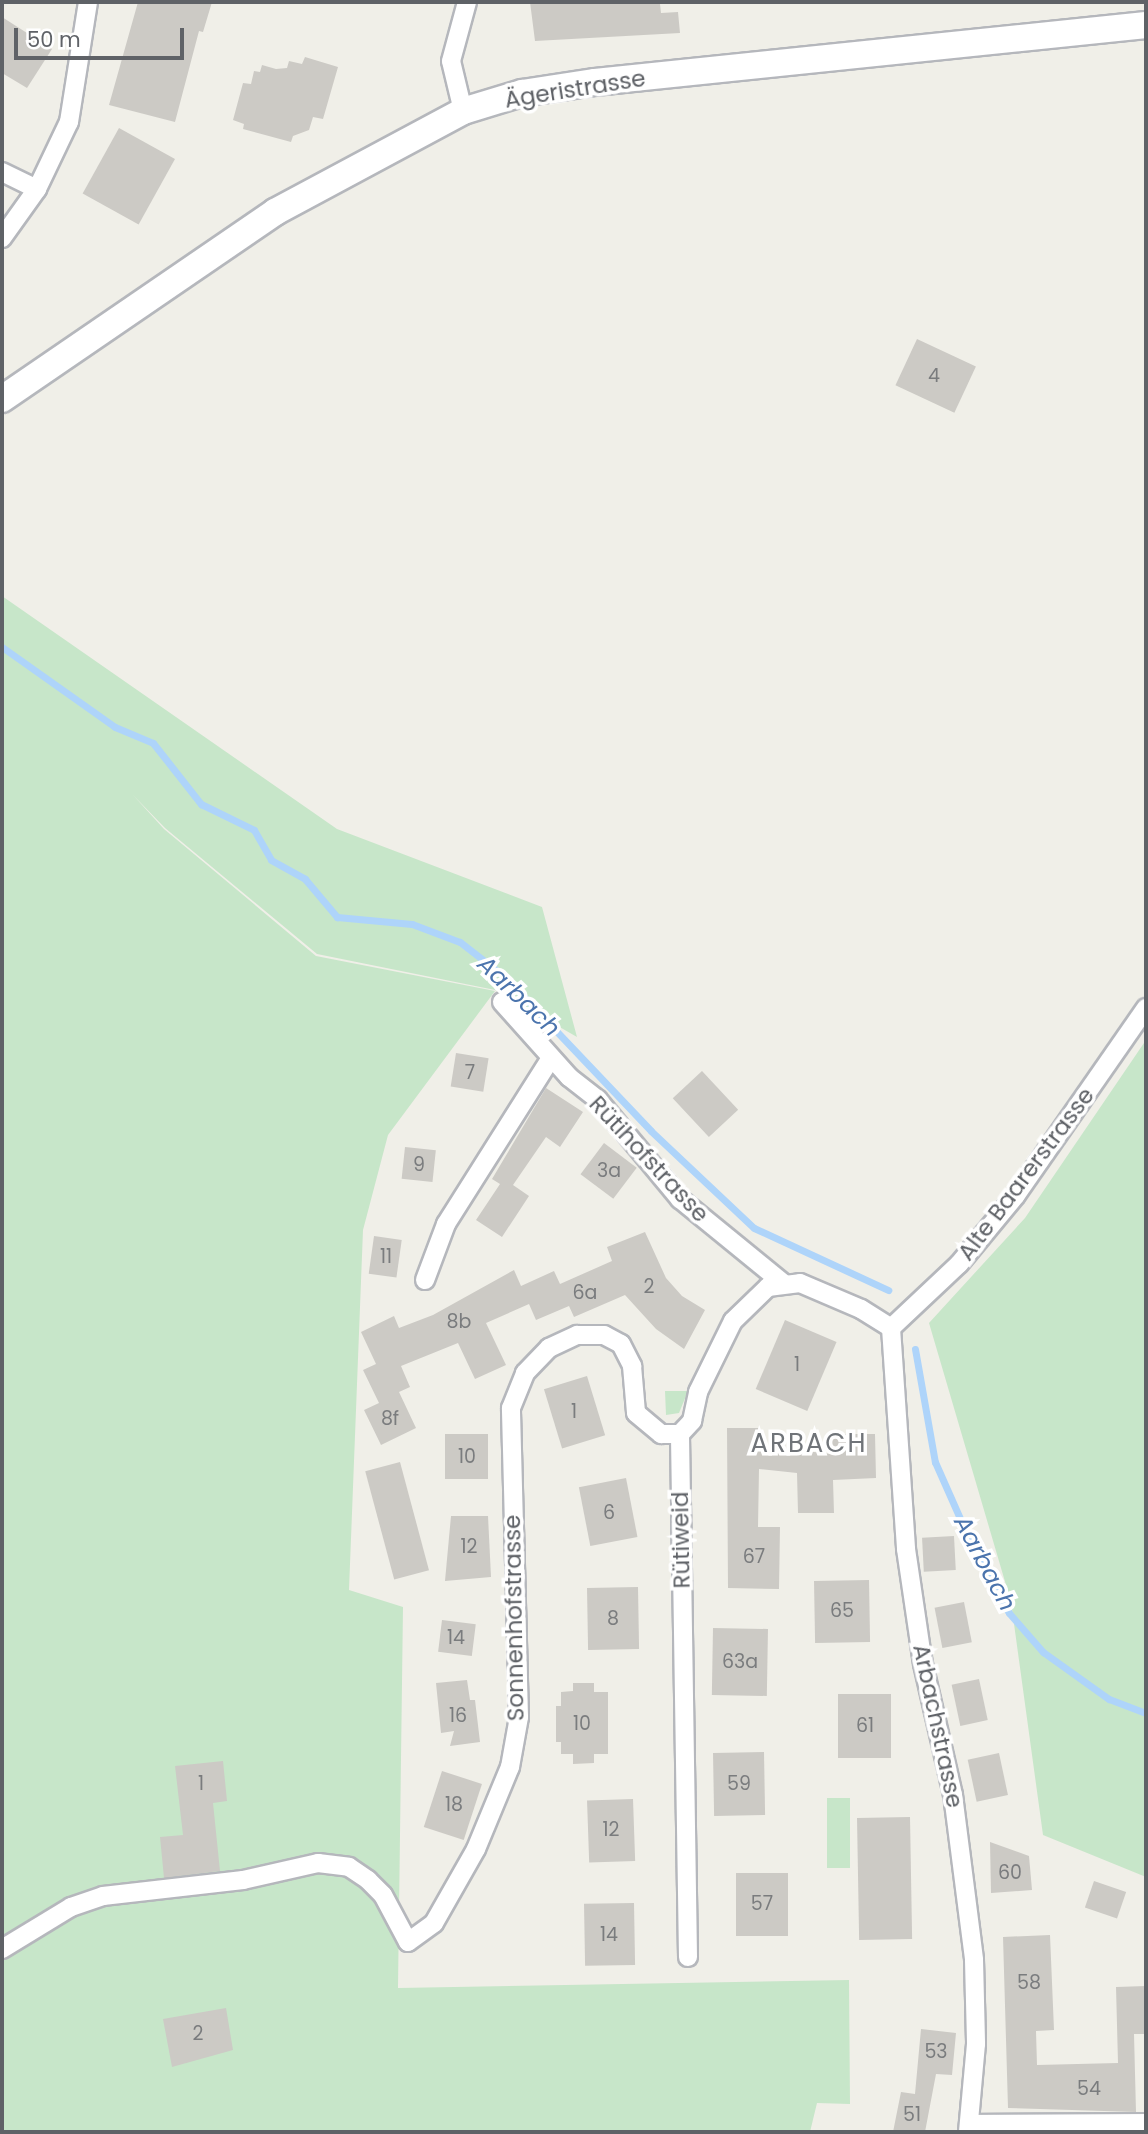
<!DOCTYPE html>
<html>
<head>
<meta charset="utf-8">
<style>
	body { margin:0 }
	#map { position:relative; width:1148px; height:2134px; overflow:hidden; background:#f0efe8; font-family:Poppins,sans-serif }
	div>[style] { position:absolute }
	.green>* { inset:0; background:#c7e6c9; transform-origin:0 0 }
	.stream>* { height:7px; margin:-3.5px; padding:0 3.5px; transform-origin:3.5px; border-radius:3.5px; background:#aed4fa }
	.building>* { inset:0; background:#cccac5; transform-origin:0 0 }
	.roads { filter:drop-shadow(2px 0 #b5b7bc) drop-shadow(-2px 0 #b5b7bc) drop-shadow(0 2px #b5b7bc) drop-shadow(0 -2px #b5b7bc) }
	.minor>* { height:18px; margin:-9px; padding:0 9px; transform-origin:9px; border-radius:9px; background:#fff }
	.secondary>* { height:26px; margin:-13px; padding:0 13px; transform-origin:13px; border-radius:13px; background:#fff }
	span { translate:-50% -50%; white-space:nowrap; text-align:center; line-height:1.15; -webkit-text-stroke:7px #fff; paint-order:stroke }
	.number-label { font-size:19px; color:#7a7c7e }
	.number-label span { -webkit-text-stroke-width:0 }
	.street-label { font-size:23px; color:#5f6267 }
	.water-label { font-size:24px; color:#4b74ad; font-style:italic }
	.quarter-label { font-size:26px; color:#707479; letter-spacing:2px }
	.frame { position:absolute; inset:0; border:4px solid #5f6267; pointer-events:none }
	.scale { position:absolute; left:14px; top:28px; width:170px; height:32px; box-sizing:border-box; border:4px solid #5f6267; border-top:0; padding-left:9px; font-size:21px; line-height:24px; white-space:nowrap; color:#5f6267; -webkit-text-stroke:5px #fff; paint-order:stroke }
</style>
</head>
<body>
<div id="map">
	<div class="green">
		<i style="clip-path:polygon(2px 596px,337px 829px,542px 907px,577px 1037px,495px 990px,317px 954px,165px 828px,133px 795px,164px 829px,316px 956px,495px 991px,388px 1135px,363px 1230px,349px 1590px,403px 1607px,398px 1988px,849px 1980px,850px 2104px,817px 2103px,810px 2132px,2px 2132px)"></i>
		<i style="clip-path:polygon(1146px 1040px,1146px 1877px,1043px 1835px,1011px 1602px,929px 1323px,1025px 1218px)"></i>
		<i style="clip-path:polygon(665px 1391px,688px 1391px,679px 1413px,666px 1415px)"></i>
		<i style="left:827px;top:1798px;width:23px;height:70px"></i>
	</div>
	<div class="stream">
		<i style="left:2px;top:647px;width:138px;rotate:35.3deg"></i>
		<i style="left:115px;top:727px;width:41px;rotate:22.8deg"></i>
		<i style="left:153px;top:743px;width:78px;rotate:51.8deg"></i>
		<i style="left:201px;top:804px;width:59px;rotate:26.1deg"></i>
		<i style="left:254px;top:830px;width:34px;rotate:60deg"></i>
		<i style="left:271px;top:860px;width:39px;rotate:29deg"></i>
		<i style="left:305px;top:879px;width:50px;rotate:49.9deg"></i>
		<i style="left:337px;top:917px;width:75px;rotate:5.3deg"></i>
		<i style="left:412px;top:924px;width:51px;rotate:20.6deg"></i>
		<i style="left:460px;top:942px;width:57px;rotate:37.9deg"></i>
		<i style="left:505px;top:977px;width:212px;rotate:46.5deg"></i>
		<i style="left:651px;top:1131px;width:141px;rotate:43.3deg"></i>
		<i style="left:754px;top:1228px;width:148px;rotate:24.8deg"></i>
		<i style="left:915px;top:1349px;width:115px;rotate:80deg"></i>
		<i style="left:935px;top:1462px;width:106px;rotate:66.1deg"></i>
		<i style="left:978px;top:1559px;width:62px;rotate:60.1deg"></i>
		<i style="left:1009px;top:1613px;width:52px;rotate:48.9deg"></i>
		<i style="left:1043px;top:1652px;width:81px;rotate:35.5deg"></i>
		<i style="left:1109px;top:1699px;width:40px;rotate:21deg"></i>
	</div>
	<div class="building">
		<i style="clip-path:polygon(138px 2px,212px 2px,203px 32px,199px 31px,175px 122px,109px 105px)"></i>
		<i style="clip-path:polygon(530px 2px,654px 2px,660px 4px,661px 13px,678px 12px,680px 33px,535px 41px)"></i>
		<i style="clip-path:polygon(2px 17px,52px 49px,27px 88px,2px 73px)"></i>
		<i style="clip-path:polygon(305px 57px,338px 67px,323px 119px,313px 117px,309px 130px,293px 136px,291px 142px,243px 129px,244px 124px,233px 120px,243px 83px,251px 84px,254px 71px,260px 72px,262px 65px,276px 69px,287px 68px,289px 61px,302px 64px)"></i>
		<i style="left:119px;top:128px;width:64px;height:75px;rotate:29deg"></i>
		<i style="left:917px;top:339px;width:65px;height:51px;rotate:25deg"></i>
		<i style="left:456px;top:1053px;width:33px;height:34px;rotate:9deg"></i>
		<i style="left:702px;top:1071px;width:53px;height:40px;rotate:47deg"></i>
		<i style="clip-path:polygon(546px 1088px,583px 1112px,560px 1147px,546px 1137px,513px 1185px,529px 1196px,502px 1237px,476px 1220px,500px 1184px,492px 1179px)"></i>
		<i style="left:604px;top:1143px;width:41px;height:39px;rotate:37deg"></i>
		<i style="left:405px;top:1147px;width:31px;height:32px;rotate:6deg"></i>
		<i style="clip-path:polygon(645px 1232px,666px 1278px,682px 1296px,705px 1310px,684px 1349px,656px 1329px,625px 1295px,574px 1317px,569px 1306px,536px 1320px,529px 1304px,486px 1323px,506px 1365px,475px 1379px,458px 1343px,401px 1366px,410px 1387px,399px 1392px,416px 1428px,381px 1445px,364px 1410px,379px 1403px,363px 1370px,376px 1364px,361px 1332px,394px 1316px,399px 1328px,433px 1315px,514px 1270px,521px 1286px,554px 1271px,560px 1284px,612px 1261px,607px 1247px)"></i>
		<i style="left:374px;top:1236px;width:28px;height:38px;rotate:8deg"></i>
		<i style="left:785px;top:1320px;width:56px;height:75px;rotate:23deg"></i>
		<i style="left:587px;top:1376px;width:62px;height:45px;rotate:73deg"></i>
		<i style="clip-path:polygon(727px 1428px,760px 1428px,760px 1446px,832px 1454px,832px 1434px,875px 1434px,876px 1478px,833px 1480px,834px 1513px,798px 1513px,797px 1473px,759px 1469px,758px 1527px,780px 1527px,779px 1589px,728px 1588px)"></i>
		<i style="left:445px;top:1434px;width:43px;height:45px"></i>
		<i style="left:400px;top:1462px;width:112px;height:36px;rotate:75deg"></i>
		<i style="left:626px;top:1478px;width:60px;height:48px;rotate:79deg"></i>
		<i style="clip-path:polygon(451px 1516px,488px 1516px,491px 1577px,445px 1581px)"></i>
		<i style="left:954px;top:1536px;width:34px;height:32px;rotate:87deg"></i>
		<i style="left:869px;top:1580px;width:62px;height:55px;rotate:89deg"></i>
		<i style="left:638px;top:1587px;width:62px;height:51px;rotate:89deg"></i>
		<i style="left:964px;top:1602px;width:41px;height:30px;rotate:79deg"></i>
		<i style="left:442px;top:1620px;width:34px;height:32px;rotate:7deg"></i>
		<i style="left:713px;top:1628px;width:55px;height:67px;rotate:1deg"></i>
		<i style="left:979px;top:1679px;width:42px;height:28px;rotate:78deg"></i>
		<i style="clip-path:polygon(467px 1680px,470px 1700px,475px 1700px,480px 1742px,450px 1746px,454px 1731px,441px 1733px,436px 1683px)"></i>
		<i style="clip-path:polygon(573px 1683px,594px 1683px,594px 1692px,608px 1692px,608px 1754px,594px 1754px,594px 1763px,573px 1764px,573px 1754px,561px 1754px,561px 1742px,556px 1742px,556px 1706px,561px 1706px,561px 1692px,573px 1691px)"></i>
		<i style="left:838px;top:1694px;width:53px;height:64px"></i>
		<i style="left:764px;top:1752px;width:63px;height:51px;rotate:89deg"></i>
		<i style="left:999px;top:1753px;width:43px;height:32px;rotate:78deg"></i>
		<i style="clip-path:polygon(223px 1761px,227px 1801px,213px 1803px,220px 1871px,164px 1878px,160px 1837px,183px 1835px,175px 1766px)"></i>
		<i style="left:442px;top:1771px;width:42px;height:59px;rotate:18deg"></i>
		<i style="left:633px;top:1799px;width:62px;height:46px;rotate:88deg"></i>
		<i style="left:910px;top:1817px;width:122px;height:53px;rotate:89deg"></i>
		<i style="clip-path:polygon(990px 1842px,1029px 1856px,1032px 1890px,991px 1893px)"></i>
		<i style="left:736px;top:1873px;width:52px;height:63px"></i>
		<i style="left:1094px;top:1881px;width:34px;height:28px;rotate:19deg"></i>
		<i style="left:634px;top:1903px;width:62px;height:50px;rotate:89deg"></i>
		<i style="clip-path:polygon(1050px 1935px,1054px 2030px,1036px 2031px,1037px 2065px,1118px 2063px,1116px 1987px,1146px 1986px,1146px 2034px,1134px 2034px,1136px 2112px,1008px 2108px,1003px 1937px)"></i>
		<i style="clip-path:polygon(226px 2008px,233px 2050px,172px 2067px,163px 2019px)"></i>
		<i style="clip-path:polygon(921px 2029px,956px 2033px,952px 2075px,936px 2074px,925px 2132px,893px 2132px,901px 2092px,915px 2094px)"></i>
	</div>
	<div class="roads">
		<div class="minor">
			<i style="left:463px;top:111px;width:51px;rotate:-103.5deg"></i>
			<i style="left:451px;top:61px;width:61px;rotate:-74.8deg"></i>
			<i style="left:2px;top:172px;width:39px;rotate:26deg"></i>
			<i style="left:2px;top:238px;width:60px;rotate:-54.5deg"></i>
			<i style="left:37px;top:189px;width:74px;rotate:-64.5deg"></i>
			<i style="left:69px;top:122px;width:121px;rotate:-81deg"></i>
			<i style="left:502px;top:1002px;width:101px;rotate:48.2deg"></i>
			<i style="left:569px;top:1077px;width:37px;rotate:38deg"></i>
			<i style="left:598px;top:1100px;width:129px;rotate:50.4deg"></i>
			<i style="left:680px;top:1199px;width:133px;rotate:39.2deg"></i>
			<i style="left:425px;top:1280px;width:60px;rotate:-69.4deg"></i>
			<i style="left:446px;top:1224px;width:196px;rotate:-57.7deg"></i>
			<i style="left:891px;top:1328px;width:222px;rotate:86.1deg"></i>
			<i style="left:906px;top:1549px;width:116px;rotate:81.6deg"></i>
			<i style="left:923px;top:1664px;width:134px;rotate:77.1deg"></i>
			<i style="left:953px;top:1795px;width:166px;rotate:82.7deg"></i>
			<i style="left:974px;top:1960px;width:84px;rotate:88.6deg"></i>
			<i style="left:976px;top:2044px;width:88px;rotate:95.2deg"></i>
			<i style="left:891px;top:1328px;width:93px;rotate:-43.3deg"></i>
			<i style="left:959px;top:1264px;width:89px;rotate:-50.4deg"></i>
			<i style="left:1016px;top:1195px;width:228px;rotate:-55.2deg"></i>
			<i style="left:2px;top:1949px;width:81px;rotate:-31.3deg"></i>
			<i style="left:71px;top:1907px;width:34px;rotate:-19deg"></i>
			<i style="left:103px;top:1896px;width:141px;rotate:-6.5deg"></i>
			<i style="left:243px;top:1880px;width:77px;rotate:-12.8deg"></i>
			<i style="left:318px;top:1863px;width:31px;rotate:7deg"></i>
			<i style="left:349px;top:1867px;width:23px;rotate:34deg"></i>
			<i style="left:368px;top:1880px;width:21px;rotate:45deg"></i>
			<i style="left:383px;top:1895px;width:53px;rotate:62deg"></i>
			<i style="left:408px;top:1942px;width:32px;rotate:-36deg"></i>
			<i style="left:434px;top:1923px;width:85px;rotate:-60.4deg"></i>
			<i style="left:476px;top:1849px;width:89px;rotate:-67.5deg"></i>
			<i style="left:510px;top:1767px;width:51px;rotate:-79.8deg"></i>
			<i style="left:519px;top:1717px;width:309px;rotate:-91.5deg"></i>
			<i style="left:511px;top:1408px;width:38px;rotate:-68deg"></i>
			<i style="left:525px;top:1373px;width:35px;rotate:-46deg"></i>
			<i style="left:549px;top:1348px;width:31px;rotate:-25deg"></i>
			<i style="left:577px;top:1335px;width:27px"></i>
			<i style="left:604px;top:1335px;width:19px;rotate:28deg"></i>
			<i style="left:621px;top:1344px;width:25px;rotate:63deg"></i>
			<i style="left:632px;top:1366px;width:47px;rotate:85.1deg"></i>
			<i style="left:636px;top:1413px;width:33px;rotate:40deg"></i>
			<i style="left:661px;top:1434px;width:19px"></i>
			<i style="left:688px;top:1957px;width:523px;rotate:-90.88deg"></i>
			<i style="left:680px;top:1434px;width:18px;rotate:-47deg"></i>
			<i style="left:692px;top:1421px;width:30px;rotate:-78deg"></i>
			<i style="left:698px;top:1392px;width:79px;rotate:-63.8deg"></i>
			<i style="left:733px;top:1321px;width:49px;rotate:-44.2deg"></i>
			<i style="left:768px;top:1287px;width:32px;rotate:-7deg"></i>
			<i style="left:800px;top:1283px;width:66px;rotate:23.1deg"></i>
			<i style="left:861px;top:1309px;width:36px;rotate:32deg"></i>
			<i style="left:969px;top:2124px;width:177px;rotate:-0.3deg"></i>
		</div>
		<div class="secondary">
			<i style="left:2px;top:399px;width:331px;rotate:-34.4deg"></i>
			<i style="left:275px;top:212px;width:213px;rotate:-28.2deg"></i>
			<i style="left:463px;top:111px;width:62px;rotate:-17deg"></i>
			<i style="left:522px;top:93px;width:74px;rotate:-8.6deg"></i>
			<i style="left:595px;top:82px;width:554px;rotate:-5.91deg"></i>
		</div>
	</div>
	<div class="number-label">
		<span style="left:934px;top:376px">4</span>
		<span style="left:470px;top:1073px">7</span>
		<span style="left:419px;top:1165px">9</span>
		<span style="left:609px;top:1171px">3a</span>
		<span style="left:386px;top:1257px">11</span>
		<span style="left:649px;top:1287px">2</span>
		<span style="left:585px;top:1293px">6a</span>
		<span style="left:459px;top:1322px">8b</span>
		<span style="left:797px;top:1365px">1</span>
		<span style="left:574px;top:1412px">1</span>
		<span style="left:390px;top:1419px">8f</span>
		<span style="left:467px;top:1457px">10</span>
		<span style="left:609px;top:1513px">6</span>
		<span style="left:469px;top:1547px">12</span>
		<span style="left:754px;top:1557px">67</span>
		<span style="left:842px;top:1611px">65</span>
		<span style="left:613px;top:1619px">8</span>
		<span style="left:456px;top:1638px">14</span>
		<span style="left:740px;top:1662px">63a</span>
		<span style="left:458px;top:1716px">16</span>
		<span style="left:582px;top:1724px">10</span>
		<span style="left:865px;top:1726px">61</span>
		<span style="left:201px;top:1784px">1</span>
		<span style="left:739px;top:1784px">59</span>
		<span style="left:454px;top:1805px">18</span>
		<span style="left:611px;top:1830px">12</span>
		<span style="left:1010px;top:1873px">60</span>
		<span style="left:762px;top:1904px">57</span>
		<span style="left:609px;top:1935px">14</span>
		<span style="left:1029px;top:1983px">58</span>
		<span style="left:198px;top:2034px">2</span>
		<span style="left:936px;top:2052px">53</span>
		<span style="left:1089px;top:2089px">54</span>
		<span style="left:912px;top:2115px">51</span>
	</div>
	<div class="street-label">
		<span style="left:575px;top:89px;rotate:-9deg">Ägeristrasse</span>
		<span style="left:649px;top:1159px;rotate:47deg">Rütihofstrasse</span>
		<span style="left:1026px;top:1174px;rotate:-53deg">Alte Baarerstrasse</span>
		<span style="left:681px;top:1540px;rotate:-91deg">Rütiweid</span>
		<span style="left:514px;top:1618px;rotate:-91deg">Sonnenhofstrasse</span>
		<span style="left:938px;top:1726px;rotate:78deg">Arbachstrasse</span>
	</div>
	<div class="water-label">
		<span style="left:519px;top:996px;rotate:44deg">Aarbach</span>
		<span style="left:985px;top:1563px;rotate:62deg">Aarbach</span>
	</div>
	<div class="quarter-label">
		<span style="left:809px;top:1444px">ARBACH</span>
	</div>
	<div class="frame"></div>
	<div class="scale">50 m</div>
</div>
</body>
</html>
